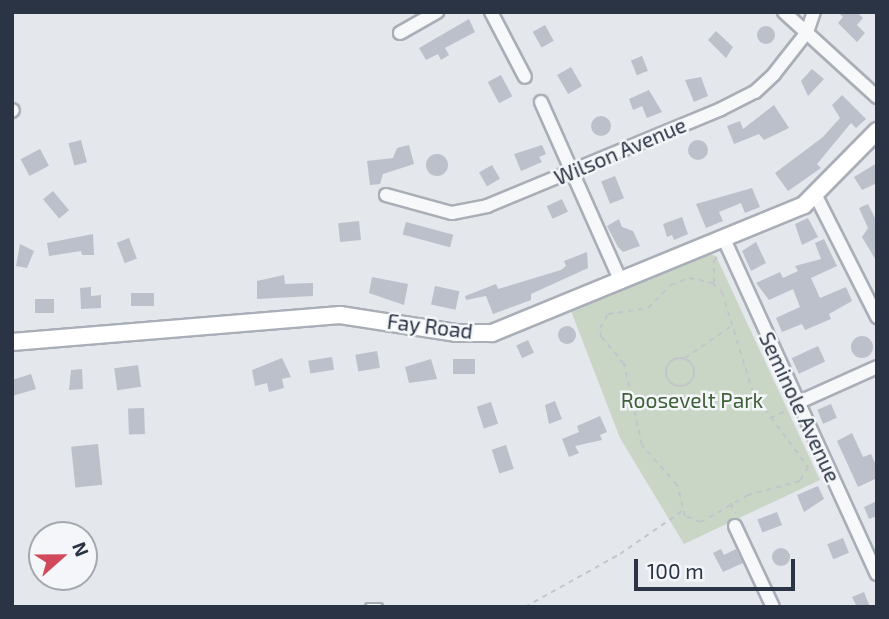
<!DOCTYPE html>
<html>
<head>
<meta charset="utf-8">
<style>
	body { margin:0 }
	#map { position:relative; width:889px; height:619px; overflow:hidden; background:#e4e7ec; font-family:"Exo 2",sans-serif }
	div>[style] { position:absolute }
	.green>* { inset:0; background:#c9d6c5 }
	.building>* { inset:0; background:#bbc0ca; transform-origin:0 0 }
	.round { border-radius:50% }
	.path>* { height:2px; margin-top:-1px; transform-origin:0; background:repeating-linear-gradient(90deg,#c2c5cb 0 5px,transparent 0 10px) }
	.path>.ring { margin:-1px; padding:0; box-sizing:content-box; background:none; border:2px solid #c2c5cb; border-radius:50% }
	.roads { filter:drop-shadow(2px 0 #a9aeb7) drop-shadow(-2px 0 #a9aeb7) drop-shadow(0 2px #a9aeb7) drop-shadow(0 -2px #a9aeb7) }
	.lane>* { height:6px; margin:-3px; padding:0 3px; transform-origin:3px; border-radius:3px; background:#f7f8fa }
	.street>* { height:12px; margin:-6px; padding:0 6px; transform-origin:6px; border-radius:6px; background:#f7f8fa }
	.secondary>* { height:16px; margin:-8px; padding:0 8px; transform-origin:8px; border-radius:8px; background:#fff }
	span { translate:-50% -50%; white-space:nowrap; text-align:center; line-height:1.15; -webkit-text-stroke:5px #f4f6f9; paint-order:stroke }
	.street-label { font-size:21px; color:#2b3445 }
	.park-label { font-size:21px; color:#3f6138 }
	.frame { position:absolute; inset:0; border:14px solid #2b3445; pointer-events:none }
	.north { position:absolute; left:28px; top:521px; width:70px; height:70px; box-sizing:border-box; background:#f4f6f9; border:2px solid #a4a8b1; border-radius:50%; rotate:69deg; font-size:19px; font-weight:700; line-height:28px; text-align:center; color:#2b3445 }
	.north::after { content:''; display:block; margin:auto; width:24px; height:32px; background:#d1495b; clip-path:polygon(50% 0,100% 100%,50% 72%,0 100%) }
	.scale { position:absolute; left:634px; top:559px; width:161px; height:32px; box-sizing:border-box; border:4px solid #2b3445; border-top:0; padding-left:9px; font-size:21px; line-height:24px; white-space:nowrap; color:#2b3445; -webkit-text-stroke:5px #f4f6f9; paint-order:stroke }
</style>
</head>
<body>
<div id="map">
	<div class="green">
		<i style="clip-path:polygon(709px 254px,716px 256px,820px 480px,684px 544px,620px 438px,571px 311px)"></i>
	</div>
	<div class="building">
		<i style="clip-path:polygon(838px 12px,857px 12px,863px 18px,857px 25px,865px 33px,857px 42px,838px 23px,843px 17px)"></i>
		<i style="clip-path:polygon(469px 19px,475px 32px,445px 48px,449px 55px,441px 60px,438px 54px,426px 60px,419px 48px)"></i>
		<i style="left:545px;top:25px;width:18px;height:14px;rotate:61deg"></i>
		<i class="round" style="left:757px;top:26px;width:18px;height:18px"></i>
		<i style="clip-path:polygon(716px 31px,733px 47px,726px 58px,708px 40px)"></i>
		<i style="left:642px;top:56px;width:16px;height:12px;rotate:68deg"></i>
		<i style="left:571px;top:67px;width:22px;height:16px;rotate:60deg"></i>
		<i style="clip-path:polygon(812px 69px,824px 79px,808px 96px,801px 81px)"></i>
		<i style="left:501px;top:75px;width:24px;height:15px;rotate:62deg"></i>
		<i style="clip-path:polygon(701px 77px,708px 96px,694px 102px,685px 80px)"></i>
		<i style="clip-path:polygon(649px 90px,662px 112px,647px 118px,642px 106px,633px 110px,629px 99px)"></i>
		<i style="clip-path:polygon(842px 95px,866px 119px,856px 128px,851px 123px,817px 164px,821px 168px,788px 191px,775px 173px,823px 137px,840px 118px,832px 105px)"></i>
		<i style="clip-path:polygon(774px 105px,789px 128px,764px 140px,759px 134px,734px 144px,727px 126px,740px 121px,743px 129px)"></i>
		<i class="round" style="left:591px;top:116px;width:20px;height:20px"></i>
		<i style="left:81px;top:140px;width:23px;height:13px;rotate:75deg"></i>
		<i class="round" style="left:688px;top:140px;width:20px;height:20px"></i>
		<i style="clip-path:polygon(409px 145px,414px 164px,383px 174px,380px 184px,370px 185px,367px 161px,393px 158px,397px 148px)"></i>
		<i style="clip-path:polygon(542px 145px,546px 154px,539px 157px,542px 162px,521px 171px,514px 154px)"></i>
		<i style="left:40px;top:149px;width:19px;height:22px;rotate:62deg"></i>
		<i class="round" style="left:426px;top:154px;width:22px;height:22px"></i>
		<i style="clip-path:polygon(877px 163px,877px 183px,862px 190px,854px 177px)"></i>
		<i style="left:492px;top:165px;width:16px;height:15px;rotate:60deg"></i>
		<i style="left:615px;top:176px;width:24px;height:15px;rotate:68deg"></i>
		<i style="clip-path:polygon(752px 188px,760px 207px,745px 213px,741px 203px,719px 212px,723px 221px,706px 228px,696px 204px)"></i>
		<i style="left:53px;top:191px;width:25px;height:13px;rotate:50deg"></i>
		<i style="left:562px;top:199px;width:14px;height:17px;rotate:65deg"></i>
		<i style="clip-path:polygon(868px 204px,877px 222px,877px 262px,862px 237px,868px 228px,859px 208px)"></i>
		<i style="clip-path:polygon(682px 217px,688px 234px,674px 240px,672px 235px,667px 237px,663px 224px)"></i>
		<i style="clip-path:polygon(808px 218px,818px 237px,802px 245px,795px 224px)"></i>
		<i style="clip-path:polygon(619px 219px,622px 227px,633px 231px,640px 246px,623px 252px,618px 247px,607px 226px)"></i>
		<i style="left:359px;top:221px;width:19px;height:21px;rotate:84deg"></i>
		<i style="left:406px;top:222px;width:49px;height:13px;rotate:15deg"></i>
		<i style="clip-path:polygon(93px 234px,94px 255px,82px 255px,81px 251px,49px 256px,47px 243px)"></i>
		<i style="left:129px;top:238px;width:22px;height:13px;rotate:69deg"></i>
		<i style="clip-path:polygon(824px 239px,837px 266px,811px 278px,820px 298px,846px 287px,852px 301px,829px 314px,831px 319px,805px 330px,802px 324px,782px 332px,776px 318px,800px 307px,793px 289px,769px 300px,756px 283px,780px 272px,783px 278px,798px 271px,795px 266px,821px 259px,815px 243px)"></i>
		<i style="clip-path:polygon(756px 242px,766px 263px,751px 271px,742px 251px)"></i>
		<i style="clip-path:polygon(20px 244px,34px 251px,27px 268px,16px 266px)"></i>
		<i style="clip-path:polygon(587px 252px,588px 268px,531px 294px,531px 300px,493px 314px,486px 296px,466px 300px,465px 296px,496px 284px,498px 289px,561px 270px,566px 266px,564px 261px)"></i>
		<i style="clip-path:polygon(284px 275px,285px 284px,313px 283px,313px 296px,257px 299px,257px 281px)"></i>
		<i style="clip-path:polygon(372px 277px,408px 284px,404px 305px,369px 293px)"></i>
		<i style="left:435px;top:286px;width:25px;height:19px;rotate:12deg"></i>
		<i style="clip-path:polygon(91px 287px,91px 296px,101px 295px,101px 308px,81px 309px,80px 288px)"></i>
		<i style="left:154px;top:293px;width:13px;height:23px;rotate:90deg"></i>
		<i style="left:35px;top:299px;width:19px;height:14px"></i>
		<i class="round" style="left:558px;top:326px;width:18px;height:18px"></i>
		<i class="round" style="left:851px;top:336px;width:22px;height:22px"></i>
		<i style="left:528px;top:340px;width:14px;height:13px;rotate:65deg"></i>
		<i style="left:818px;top:346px;width:17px;height:29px;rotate:65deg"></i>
		<i style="left:377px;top:351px;width:17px;height:22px;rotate:80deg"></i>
		<i style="left:332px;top:357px;width:13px;height:24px;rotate:81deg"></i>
		<i style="clip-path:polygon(282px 358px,291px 377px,282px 379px,284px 388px,269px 392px,267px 383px,255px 386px,252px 370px)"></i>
		<i style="clip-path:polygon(431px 359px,437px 379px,409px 383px,405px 367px)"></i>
		<i style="left:475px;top:359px;width:15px;height:22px;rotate:90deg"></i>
		<i style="left:138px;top:365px;width:22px;height:24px;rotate:82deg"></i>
		<i style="clip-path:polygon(82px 369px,83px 389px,69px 390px,71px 370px)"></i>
		<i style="clip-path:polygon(31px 374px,36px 389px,12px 396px,12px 380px)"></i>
		<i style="clip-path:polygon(555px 401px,562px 419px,549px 424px,545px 405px)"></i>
		<i style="left:491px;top:402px;width:23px;height:15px;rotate:72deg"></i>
		<i style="left:831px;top:404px;width:15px;height:15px;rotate:67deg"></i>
		<i style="left:144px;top:408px;width:26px;height:16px;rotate:88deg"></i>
		<i style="clip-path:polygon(600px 416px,607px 432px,600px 435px,602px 440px,575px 446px,579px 453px,569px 457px,562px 439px,579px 432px,577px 426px)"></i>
		<i style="clip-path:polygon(852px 433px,863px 457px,871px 454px,877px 467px,877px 478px,858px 487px,837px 441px)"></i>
		<i style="left:98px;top:444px;width:41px;height:27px;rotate:84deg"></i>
		<i style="left:506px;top:445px;width:25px;height:15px;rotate:72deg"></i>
		<i style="clip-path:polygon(818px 486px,824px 499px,804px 512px,797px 495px)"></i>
		<i style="clip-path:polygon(877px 501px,877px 516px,869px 519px,864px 507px)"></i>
		<i style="left:777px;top:512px;width:14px;height:21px;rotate:69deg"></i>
		<i style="left:843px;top:538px;width:16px;height:17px;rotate:68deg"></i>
		<i class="round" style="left:772px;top:548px;width:18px;height:18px"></i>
		<i style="clip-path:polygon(721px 549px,724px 555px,736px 549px,743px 563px,723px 572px,713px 553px)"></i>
		<i style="clip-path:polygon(864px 592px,870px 607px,857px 607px,852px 597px)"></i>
	</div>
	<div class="path">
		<i style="left:689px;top:278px;width:24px;rotate:12deg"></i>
		<i style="left:712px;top:283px;width:13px;rotate:42deg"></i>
		<i style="left:722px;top:292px;width:106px;rotate:72.9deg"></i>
		<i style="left:753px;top:393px;width:92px;rotate:53.4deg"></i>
		<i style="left:808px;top:467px;width:16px;rotate:120deg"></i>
		<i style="left:800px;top:481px;width:54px;rotate:164.9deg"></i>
		<i style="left:748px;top:495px;width:54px;rotate:150.1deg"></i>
		<i style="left:701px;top:522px;width:17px;rotate:-159deg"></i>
		<i style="left:685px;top:516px;width:32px;rotate:-104deg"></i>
		<i style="left:677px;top:485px;width:53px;rotate:-131.2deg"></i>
		<i style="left:642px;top:445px;width:83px;rotate:-102.5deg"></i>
		<i style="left:624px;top:364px;width:35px;rotate:-130deg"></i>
		<i style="left:601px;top:337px;width:9px;rotate:-96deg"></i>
		<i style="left:600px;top:328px;width:16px;rotate:-60deg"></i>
		<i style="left:608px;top:314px;width:40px;rotate:-8.5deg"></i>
		<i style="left:648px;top:308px;width:33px;rotate:-45deg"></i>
		<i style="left:671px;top:285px;width:19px;rotate:-21deg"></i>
		<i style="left:714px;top:283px;width:22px;rotate:-90deg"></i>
		<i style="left:714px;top:261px;width:7px;rotate:-56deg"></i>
		<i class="ring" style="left:666px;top:358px;width:26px;height:26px"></i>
		<i style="left:685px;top:358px;width:55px;rotate:-34.6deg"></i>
		<i style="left:770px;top:418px;width:20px;rotate:-24deg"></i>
		<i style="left:731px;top:503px;width:11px;rotate:68deg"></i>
		<i style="left:525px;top:607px;width:109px;rotate:-29.2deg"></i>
		<i style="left:620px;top:554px;width:75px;rotate:-34.7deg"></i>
	</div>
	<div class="roads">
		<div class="lane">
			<i style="left:369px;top:607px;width:10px"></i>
		</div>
		<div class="street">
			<i style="left:491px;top:12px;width:73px;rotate:62.4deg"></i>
			<i style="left:784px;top:12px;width:126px;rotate:42.4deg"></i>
			<i style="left:400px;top:33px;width:43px;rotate:-29.6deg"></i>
			<i style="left:541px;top:102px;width:197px;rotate:66deg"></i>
			<i style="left:12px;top:111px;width:1px;rotate:-45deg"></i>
			<i style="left:386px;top:195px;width:68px;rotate:15.3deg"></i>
			<i style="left:452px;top:213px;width:36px;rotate:-11deg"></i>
			<i style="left:487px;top:206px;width:253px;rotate:-22.5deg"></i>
			<i style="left:721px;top:109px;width:38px;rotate:-27deg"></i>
			<i style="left:755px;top:92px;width:26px;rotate:-43deg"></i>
			<i style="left:774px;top:74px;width:53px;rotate:-51.8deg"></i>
			<i style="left:807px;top:32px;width:21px;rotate:-71deg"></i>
			<i style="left:816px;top:196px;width:136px;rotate:63.2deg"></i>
			<i style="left:724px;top:239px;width:368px;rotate:65.5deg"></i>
			<i style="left:797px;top:403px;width:88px;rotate:-24.2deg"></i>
			<i style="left:735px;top:526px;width:89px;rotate:64.9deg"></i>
		</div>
		<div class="secondary">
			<i style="left:12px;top:342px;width:329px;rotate:-4.7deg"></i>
			<i style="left:340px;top:315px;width:117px;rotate:8.8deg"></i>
			<i style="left:456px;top:333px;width:36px"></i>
			<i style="left:492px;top:333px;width:337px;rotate:-22.3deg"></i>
			<i style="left:804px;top:205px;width:104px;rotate:-45.4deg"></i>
		</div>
	</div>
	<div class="street-label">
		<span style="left:620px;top:151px;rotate:-23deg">Wilson Avenue</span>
		<span style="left:430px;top:326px;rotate:7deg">Fay Road</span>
		<span style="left:800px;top:407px;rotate:65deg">Seminole Avenue</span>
	</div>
	<div class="park-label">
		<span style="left:692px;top:400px">Roosevelt Park</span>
	</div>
	<div class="frame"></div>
	<div class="north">N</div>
	<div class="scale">100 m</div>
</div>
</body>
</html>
